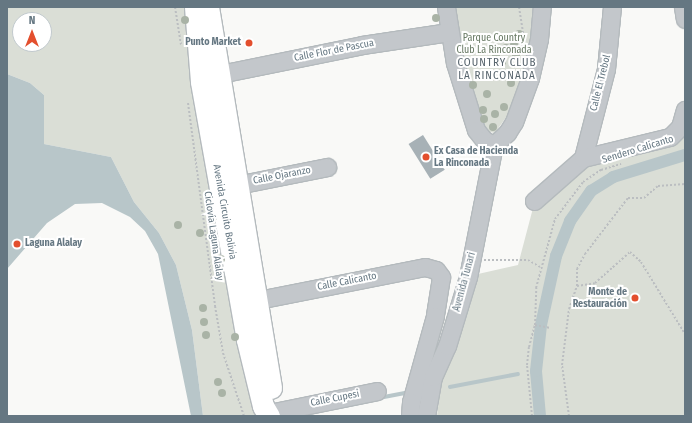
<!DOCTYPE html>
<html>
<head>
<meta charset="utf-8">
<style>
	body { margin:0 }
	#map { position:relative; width:692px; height:423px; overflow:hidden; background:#f9f9f7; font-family:"Fira Sans Condensed",sans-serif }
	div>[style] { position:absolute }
	.green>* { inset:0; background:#daded6 }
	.water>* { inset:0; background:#b8c6c9 }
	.stream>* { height:3.5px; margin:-1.75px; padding:0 1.75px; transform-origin:1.75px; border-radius:1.75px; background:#b8c6c9 }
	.canal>* { height:12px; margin:-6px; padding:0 6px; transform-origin:6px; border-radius:6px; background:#b8c6c9 }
	.building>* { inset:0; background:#a7b1b6; transform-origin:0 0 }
	.path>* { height:2px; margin-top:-1px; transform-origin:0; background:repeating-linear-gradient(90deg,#bbbec1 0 2px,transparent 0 4px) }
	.roads { filter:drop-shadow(1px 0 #b4babd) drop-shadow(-1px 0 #b4babd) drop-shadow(0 1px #b4babd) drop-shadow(0 -1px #b4babd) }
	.minor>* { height:17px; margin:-8.5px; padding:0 8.5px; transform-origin:8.5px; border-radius:8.5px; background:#c3c7cb }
	.major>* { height:21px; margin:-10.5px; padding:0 10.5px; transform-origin:10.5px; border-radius:10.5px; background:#fff }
	.trees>* { width:8px; height:8px; margin:-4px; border-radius:50%; background:#a9b3a6 }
	.dots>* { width:11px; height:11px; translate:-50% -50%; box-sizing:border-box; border:2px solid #fff; border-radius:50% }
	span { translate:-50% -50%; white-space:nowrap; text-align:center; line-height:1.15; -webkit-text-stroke:4px #fff; paint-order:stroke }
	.park-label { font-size:10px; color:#687a64 }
	.poi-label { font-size:10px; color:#657782; font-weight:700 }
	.right { translate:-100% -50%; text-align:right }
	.left { translate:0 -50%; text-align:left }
	.street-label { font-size:10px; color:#657782 }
	.neighbourhood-label { font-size:11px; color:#57646d; letter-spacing:1px }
	.frame { position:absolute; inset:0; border:8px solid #657782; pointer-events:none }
	.north { position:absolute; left:12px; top:12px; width:40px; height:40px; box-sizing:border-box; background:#fff; border:1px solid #c1c9cd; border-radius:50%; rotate:0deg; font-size:11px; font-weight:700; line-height:16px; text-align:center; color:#657782 }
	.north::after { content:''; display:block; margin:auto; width:14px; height:18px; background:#e34f2e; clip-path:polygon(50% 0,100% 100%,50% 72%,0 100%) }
</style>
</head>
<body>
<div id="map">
	<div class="green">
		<i style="clip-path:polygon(evenodd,7px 7px,188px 7px,259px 416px,203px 416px,192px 330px,176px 265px,159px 233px,134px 202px,111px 157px,44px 144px,44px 95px,30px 83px,7px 74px,7px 7px,20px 20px,44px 20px,44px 44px,20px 44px,20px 20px)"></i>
		<i style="clip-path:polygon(453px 7px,534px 7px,527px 70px,511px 110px,495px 133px,484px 131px,458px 53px)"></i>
		<i style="clip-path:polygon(685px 127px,685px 416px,437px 416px,441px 382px,478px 274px,518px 265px,533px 208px,576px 168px)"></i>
	</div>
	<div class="water">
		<i style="clip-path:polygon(7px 74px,30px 83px,44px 95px,44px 144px,111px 157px,134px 202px,159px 233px,176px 265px,192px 330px,203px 416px,191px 416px,158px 254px,145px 231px,130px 217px,102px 203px,75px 204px,47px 223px,7px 269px)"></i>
	</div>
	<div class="stream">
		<i style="left:450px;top:387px;width:69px;rotate:-10.8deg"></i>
		<i style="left:379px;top:398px;width:26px;rotate:-11deg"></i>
	</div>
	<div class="canal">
		<i style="left:540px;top:416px;width:45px;rotate:-95.1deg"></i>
		<i style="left:536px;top:371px;width:46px;rotate:-83.8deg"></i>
		<i style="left:541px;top:325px;width:71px;rotate:-77.7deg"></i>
		<i style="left:556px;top:256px;width:38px;rotate:-68deg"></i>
		<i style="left:570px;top:221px;width:37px;rotate:-55deg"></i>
		<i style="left:591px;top:191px;width:26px;rotate:-32deg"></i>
		<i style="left:613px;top:177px;width:75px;rotate:-17deg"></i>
	</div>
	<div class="building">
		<i style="left:423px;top:135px;width:41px;height:17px;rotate:58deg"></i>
	</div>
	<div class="path">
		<i style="left:175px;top:7px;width:38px;rotate:81deg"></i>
		<i style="left:519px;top:7px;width:30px;rotate:81deg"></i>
		<i style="left:188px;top:103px;width:205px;rotate:82.4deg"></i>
		<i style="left:215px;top:306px;width:48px;rotate:80.3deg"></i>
		<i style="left:223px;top:353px;width:66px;rotate:71.6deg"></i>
		<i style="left:484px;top:260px;width:44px"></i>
		<i style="left:528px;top:260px;width:14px;rotate:30deg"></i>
		<i style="left:577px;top:286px;width:18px;rotate:-9deg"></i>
		<i style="left:595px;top:283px;width:47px;rotate:-41.5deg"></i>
		<i style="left:630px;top:252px;width:15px;rotate:42deg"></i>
		<i style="left:641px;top:262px;width:84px;rotate:58.6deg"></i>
		<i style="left:535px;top:325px;width:16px;rotate:11deg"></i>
		<i style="left:532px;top:416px;width:51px;rotate:-95.6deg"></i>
		<i style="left:527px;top:365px;width:18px;rotate:-84deg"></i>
		<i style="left:529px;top:347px;width:23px;rotate:-75deg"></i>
		<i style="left:535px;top:325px;width:37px;rotate:-88deg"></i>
		<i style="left:536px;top:288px;width:72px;rotate:-74.6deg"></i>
		<i style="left:555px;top:219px;width:46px;rotate:-52.9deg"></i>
		<i style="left:583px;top:182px;width:22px;rotate:-34deg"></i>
		<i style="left:601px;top:170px;width:21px;rotate:-17deg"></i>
		<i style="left:569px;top:416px;width:51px;rotate:-97.8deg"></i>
		<i style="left:562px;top:365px;width:56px;rotate:-82.9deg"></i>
		<i style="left:569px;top:309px;width:24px;rotate:-71deg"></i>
		<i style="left:577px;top:286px;width:17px;rotate:-90deg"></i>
		<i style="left:577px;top:269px;width:17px;rotate:-62deg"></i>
		<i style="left:585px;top:254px;width:71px;rotate:-52.5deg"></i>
		<i style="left:628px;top:198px;width:16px"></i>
		<i style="left:644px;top:198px;width:18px;rotate:-41deg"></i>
		<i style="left:658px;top:186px;width:27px;rotate:-4deg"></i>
	</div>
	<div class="roads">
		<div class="minor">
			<i style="left:446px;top:7px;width:57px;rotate:80.9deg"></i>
			<i style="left:455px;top:63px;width:70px;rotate:72.6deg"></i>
			<i style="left:476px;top:130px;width:13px;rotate:51deg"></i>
			<i style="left:484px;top:140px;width:11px;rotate:27deg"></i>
			<i style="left:683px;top:7px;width:12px;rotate:81deg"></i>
			<i style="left:220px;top:74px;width:145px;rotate:-11.5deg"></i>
			<i style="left:362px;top:45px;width:88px;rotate:-8.5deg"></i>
			<i style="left:583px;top:158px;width:92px;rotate:-75.5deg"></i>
			<i style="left:606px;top:69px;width:62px;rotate:-84.5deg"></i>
			<i style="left:237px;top:185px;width:92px;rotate:-11.3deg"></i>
			<i style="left:534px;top:201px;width:65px;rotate:-41.3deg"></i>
			<i style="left:583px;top:158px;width:89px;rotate:-13.6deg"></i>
			<i style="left:670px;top:137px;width:14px;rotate:-45deg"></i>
			<i style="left:680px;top:127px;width:18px;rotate:-74deg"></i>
			<i style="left:258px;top:300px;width:170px;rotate:-11.2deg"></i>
			<i style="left:425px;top:267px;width:11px;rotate:15deg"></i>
			<i style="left:436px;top:270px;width:9px;rotate:54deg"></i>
			<i style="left:441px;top:277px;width:39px;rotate:99deg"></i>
			<i style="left:435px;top:316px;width:89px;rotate:105.6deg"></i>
			<i style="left:411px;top:402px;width:14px;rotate:94deg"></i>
			<i style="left:269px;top:413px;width:110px;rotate:-11.5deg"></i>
			<i style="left:426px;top:416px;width:40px;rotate:-80deg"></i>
			<i style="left:433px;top:377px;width:34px;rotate:-66deg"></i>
			<i style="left:447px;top:346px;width:72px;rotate:-73.1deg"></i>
			<i style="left:468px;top:277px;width:135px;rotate:-78.9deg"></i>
			<i style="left:494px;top:145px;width:18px;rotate:-43deg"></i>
			<i style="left:507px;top:133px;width:13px;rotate:-58deg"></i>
			<i style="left:514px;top:122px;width:47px;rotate:-70deg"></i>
			<i style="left:530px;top:78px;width:40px;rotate:-77deg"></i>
			<i style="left:539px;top:39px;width:32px;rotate:-85deg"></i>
		</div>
		<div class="major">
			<i style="left:195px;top:7px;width:75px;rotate:85.4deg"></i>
			<i style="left:201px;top:82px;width:193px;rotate:79.9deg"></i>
			<i style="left:235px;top:272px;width:69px;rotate:80deg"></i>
			<i style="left:247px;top:340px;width:68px;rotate:76.4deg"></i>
			<i style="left:263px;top:406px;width:12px;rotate:59deg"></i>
			<i style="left:208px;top:7px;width:386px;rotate:80.6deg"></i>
		</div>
	</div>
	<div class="trees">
		<i style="left:436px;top:18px"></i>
		<i style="left:185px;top:20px"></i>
		<i style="left:519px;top:34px"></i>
		<i style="left:469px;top:38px"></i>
		<i style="left:514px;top:45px"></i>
		<i style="left:506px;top:48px"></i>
		<i style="left:468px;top:51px"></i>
		<i style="left:496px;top:55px"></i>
		<i style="left:516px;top:55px"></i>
		<i style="left:502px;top:62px"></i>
		<i style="left:483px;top:63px"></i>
		<i style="left:518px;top:73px"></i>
		<i style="left:490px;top:77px"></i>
		<i style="left:511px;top:83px"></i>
		<i style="left:473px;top:85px"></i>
		<i style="left:487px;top:94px"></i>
		<i style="left:504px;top:107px"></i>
		<i style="left:483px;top:110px"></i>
		<i style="left:495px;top:114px"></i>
		<i style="left:484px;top:119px"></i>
		<i style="left:493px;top:127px"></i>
		<i style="left:213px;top:217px"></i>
		<i style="left:178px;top:225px"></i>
		<i style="left:200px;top:233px"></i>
		<i style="left:221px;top:259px"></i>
		<i style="left:203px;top:308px"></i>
		<i style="left:204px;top:322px"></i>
		<i style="left:206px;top:335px"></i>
		<i style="left:235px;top:337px"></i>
		<i style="left:218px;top:382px"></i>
		<i style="left:222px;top:393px"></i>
	</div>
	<div class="dots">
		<i style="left:249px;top:43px;background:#e34f2e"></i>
		<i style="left:426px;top:157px;background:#e34f2e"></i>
		<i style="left:17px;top:244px;background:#e34f2e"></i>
		<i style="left:635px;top:298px;background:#e34f2e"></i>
	</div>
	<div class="park-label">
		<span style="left:494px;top:44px">Parque Country<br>Club La Rinconada</span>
	</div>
	<div class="poi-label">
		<span class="right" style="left:241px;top:43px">Punto Market</span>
		<span class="left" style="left:434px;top:157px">Ex Casa de Hacienda<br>La Rinconada</span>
		<span class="left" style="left:25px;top:244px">Laguna Alalay</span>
		<span class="right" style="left:627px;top:298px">Monte de<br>Restauración</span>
	</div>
	<div class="street-label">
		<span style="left:334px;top:51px;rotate:-11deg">Calle Flor de Pascua</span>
		<span style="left:601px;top:83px;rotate:-76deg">Calle El Trebol</span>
		<span style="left:638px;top:150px;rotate:-17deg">Sendero Calicanto</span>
		<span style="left:282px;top:176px;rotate:-11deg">Calle Ojaranzo</span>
		<span style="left:224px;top:212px;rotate:80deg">Avenida Circuito Bolivia</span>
		<span style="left:213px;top:236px;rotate:82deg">Ciclovía Laguna Alalay</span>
		<span style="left:347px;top:282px;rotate:-11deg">Calle Calicanto</span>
		<span style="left:465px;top:282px;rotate:-75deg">Avenida Tunari</span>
		<span style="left:335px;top:399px;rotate:-11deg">Calle Cupesi</span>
	</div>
	<div class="neighbourhood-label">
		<span style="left:497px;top:70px">COUNTRY CLUB<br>LA RINCONADA</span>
	</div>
	<div class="frame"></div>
	<div class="north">N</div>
</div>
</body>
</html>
